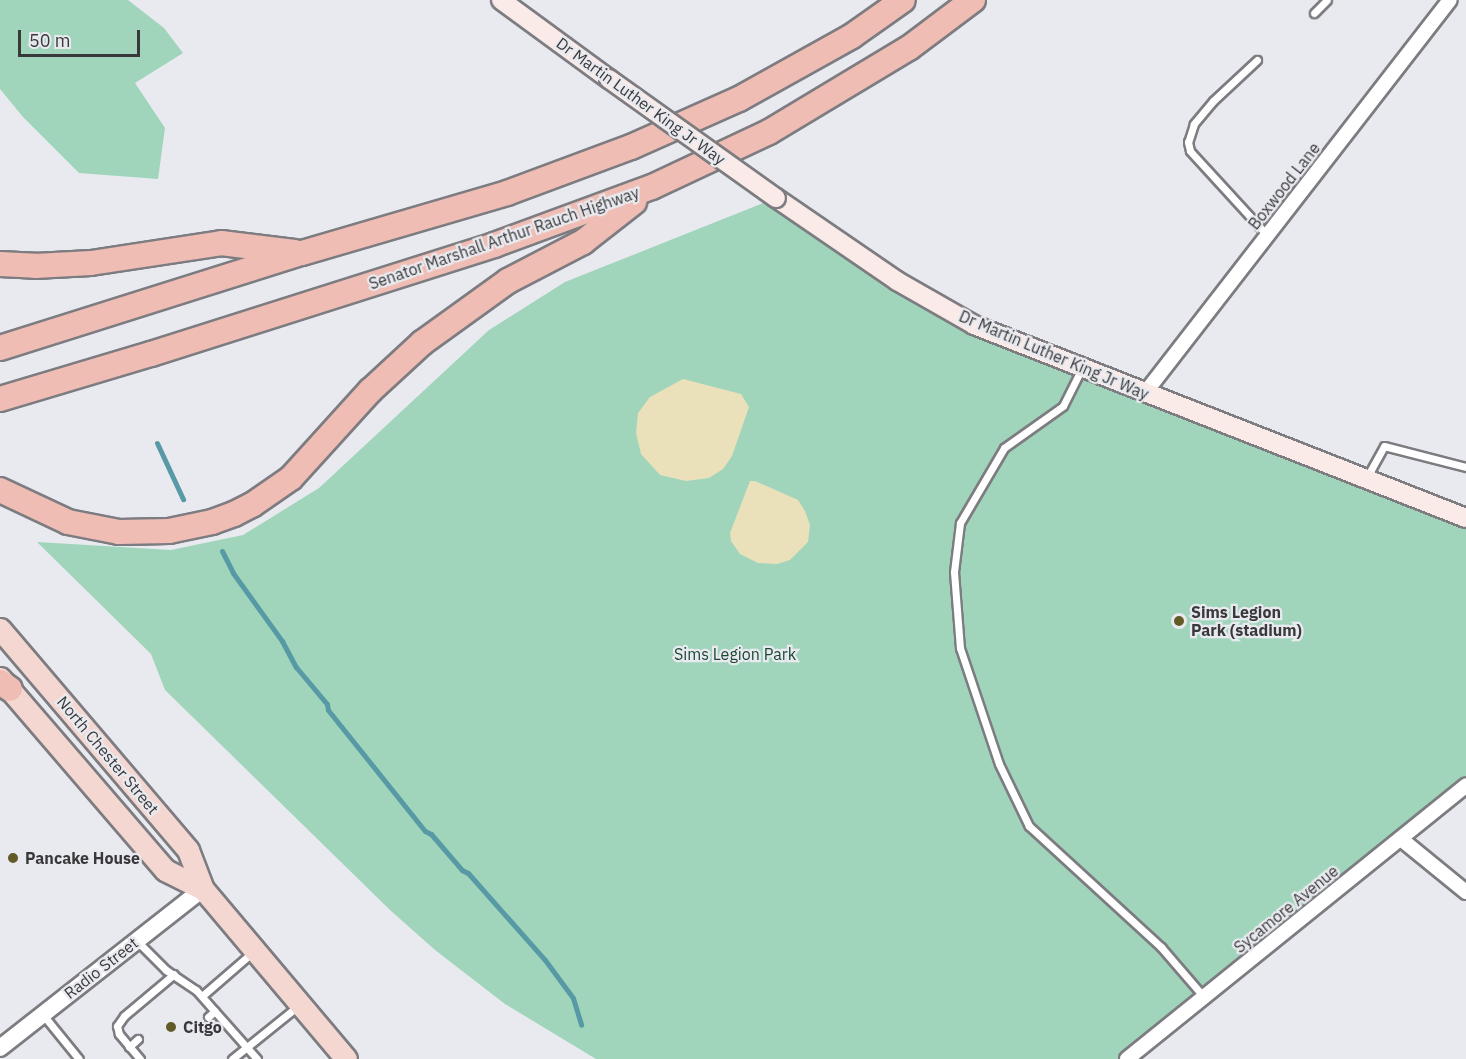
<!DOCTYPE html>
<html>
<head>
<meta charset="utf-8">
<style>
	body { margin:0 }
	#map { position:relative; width:1466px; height:1059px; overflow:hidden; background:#e9eaef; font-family:"IBM Plex Sans",sans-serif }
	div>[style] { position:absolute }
	.green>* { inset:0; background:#a0d5bb }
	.sand>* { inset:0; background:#eae1bb }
	.stream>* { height:5px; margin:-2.5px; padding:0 2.5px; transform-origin:2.5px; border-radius:2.5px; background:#579aa5 }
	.roads { filter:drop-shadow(2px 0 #7c7c81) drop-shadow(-2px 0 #7c7c81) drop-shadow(0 2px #7c7c81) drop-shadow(0 -2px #7c7c81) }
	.service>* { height:7px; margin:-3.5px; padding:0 3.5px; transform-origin:3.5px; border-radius:3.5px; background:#fff }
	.minor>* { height:14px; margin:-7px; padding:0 7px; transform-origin:7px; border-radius:7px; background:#fff }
	.tertiary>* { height:16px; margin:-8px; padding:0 8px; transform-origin:8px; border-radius:8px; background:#fff }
	.secondary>* { height:18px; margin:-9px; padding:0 9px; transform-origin:9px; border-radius:9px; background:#faebe8 }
	.primary>* { height:21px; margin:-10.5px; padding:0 10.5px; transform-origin:10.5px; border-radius:10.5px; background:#f5d7d2 }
	.motorway>* { height:24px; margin:-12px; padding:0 12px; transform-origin:12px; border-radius:12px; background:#efbdb4 }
	.bridges { filter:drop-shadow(2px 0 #7c7c81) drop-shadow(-2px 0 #7c7c81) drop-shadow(0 2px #7c7c81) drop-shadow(0 -2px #7c7c81) }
	.secondary-bridge>* { height:18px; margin:-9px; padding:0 9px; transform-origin:9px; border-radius:9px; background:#faebe8 }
	.dots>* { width:16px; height:16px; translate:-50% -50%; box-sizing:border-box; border:3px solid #e9eaef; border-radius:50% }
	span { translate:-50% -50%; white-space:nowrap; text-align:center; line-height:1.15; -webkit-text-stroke:4.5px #e9eaef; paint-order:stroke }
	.street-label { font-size:16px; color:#39393b }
	.poi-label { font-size:16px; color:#39393b; font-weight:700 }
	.left { translate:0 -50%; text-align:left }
	.park-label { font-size:16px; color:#194734 }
	.scale { position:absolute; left:18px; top:30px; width:122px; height:27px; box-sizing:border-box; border:3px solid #39393b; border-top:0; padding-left:8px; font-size:18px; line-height:21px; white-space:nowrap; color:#39393b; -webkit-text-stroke:4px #e9eaef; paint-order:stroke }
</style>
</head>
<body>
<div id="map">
	<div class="green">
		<i style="clip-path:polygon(0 0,128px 0,164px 28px,183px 53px,135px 83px,165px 128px,158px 179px,79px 173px,23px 117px,0 89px)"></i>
		<i style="clip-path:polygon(776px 198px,974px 325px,1466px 518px,1466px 785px,1127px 1059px,596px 1059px,505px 1004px,435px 950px,390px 910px,165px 690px,151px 654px,37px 542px,171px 550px,243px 535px,319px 488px,489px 330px,565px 282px)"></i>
	</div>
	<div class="sand">
		<i style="clip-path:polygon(683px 379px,741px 394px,749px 407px,732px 456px,723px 469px,709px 478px,686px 481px,660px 475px,641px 454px,636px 433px,638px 413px,650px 397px)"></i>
		<i style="clip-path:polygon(750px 481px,755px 481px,798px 500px,805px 511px,810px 525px,808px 542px,790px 560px,777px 564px,758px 563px,740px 554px,731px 541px,730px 533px)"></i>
	</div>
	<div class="stream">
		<i style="left:157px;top:443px;width:62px;rotate:65.1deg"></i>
		<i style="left:222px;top:551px;width:25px;rotate:63deg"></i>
		<i style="left:233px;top:573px;width:84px;rotate:54.2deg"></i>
		<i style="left:282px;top:641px;width:30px;rotate:62deg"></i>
		<i style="left:296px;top:667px;width:48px;rotate:50deg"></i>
		<i style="left:327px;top:704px;width:6px;rotate:81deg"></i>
		<i style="left:328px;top:710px;width:155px;rotate:51.3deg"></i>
		<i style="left:425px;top:831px;width:7px;rotate:27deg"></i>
		<i style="left:431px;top:834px;width:48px;rotate:49.3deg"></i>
		<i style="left:462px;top:870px;width:7px;rotate:27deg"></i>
		<i style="left:468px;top:873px;width:116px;rotate:48.5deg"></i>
		<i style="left:545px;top:960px;width:47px;rotate:53.6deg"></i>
		<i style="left:573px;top:998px;width:28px;rotate:73deg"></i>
	</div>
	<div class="roads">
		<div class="service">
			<i style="left:1314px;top:13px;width:18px;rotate:-45deg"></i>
			<i style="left:1257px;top:60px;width:60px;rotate:137deg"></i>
			<i style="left:1213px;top:101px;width:30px;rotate:130deg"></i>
			<i style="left:1194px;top:124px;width:19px;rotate:108deg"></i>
			<i style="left:1188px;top:142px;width:9px;rotate:77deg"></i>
			<i style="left:1190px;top:151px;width:114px;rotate:47.5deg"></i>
			<i style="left:1082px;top:368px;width:42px;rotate:116.6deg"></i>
			<i style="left:1063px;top:406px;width:72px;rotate:144.6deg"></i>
			<i style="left:1004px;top:448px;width:87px;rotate:120.4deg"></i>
			<i style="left:960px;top:523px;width:49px;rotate:97deg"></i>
			<i style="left:954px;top:572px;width:76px;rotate:85.5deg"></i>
			<i style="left:960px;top:648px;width:122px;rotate:71.4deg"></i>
			<i style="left:999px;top:764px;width:69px;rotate:64.2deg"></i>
			<i style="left:1029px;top:826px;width:179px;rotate:42.5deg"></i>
			<i style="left:1161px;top:947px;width:66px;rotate:49.3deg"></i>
			<i style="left:1367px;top:477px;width:35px;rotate:-61deg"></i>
			<i style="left:1384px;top:446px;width:85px;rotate:14.4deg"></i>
			<i style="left:137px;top:941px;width:41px;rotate:45deg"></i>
			<i style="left:166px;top:970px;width:36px;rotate:34deg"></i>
			<i style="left:196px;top:990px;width:92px;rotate:48.5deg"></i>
			<i style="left:202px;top:996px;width:67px;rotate:-40.8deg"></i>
			<i style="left:44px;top:1016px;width:55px;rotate:50.9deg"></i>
			<i style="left:208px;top:1017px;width:9px;rotate:-41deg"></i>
			<i style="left:129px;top:1047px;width:12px;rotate:-42deg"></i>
			<i style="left:140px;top:1059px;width:33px;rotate:-130deg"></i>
			<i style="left:119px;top:1034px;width:8px;rotate:-104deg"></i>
			<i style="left:117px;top:1026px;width:12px;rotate:-55deg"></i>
			<i style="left:124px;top:1016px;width:65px;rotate:-40deg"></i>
			<i style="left:232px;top:1059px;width:85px;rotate:-38.8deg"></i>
		</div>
		<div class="minor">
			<i style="left:1145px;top:393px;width:497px;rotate:-52.2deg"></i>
			<i style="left:1401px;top:839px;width:84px;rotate:39.2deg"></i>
			<i style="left:1127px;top:1059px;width:436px;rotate:-38.9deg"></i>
		</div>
		<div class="tertiary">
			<i style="left:0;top:1048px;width:258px;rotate:-38.1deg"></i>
		</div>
		<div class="secondary">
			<i style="left:501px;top:0;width:134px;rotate:36.2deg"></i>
			<i style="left:776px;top:198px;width:147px;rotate:34.4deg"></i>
			<i style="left:897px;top:281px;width:89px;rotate:29.7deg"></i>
			<i style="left:974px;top:325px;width:529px;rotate:21.42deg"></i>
		</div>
		<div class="primary">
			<i style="left:0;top:629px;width:290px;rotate:49.6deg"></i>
			<i style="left:188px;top:850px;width:42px;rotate:69deg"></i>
			<i style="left:203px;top:889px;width:222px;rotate:49.9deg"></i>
			<i style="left:0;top:678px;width:253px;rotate:49.3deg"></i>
			<i style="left:165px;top:870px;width:42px;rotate:26.6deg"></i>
		</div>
		<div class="motorway">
			<i style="left:0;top:264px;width:35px;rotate:3deg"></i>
			<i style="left:35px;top:266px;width:56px;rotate:-3.1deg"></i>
			<i style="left:91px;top:263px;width:132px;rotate:-8.7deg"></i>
			<i style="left:221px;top:243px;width:74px;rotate:7deg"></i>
			<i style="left:0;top:348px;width:317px;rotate:-17.5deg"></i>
			<i style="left:302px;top:253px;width:214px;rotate:-16.3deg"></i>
			<i style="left:507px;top:193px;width:132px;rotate:-20.4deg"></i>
			<i style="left:631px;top:147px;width:118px;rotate:-24deg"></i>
			<i style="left:739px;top:99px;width:129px;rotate:-29.1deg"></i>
			<i style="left:852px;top:36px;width:62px;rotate:-35.2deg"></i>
			<i style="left:0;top:399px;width:158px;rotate:-16.6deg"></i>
			<i style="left:151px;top:354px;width:360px;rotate:-17.6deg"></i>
			<i style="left:494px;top:245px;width:168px;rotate:-20.2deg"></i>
			<i style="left:652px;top:187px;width:129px;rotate:-25.2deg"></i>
			<i style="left:769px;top:132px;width:163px;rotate:-31deg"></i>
			<i style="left:909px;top:48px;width:80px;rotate:-36.9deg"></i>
			<i style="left:0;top:490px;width:75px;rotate:25.2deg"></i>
			<i style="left:68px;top:522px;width:52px;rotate:11.1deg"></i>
			<i style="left:119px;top:532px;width:50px;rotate:-1.1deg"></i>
			<i style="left:169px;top:531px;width:44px;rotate:-11.8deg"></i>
			<i style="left:212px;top:522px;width:23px;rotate:-20deg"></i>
			<i style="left:234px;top:514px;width:20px;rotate:-27deg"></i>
			<i style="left:252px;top:505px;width:47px;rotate:-34.7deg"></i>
			<i style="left:291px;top:478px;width:118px;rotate:-47.8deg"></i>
			<i style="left:370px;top:391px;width:71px;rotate:-42.7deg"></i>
			<i style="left:422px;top:343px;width:106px;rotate:-35.8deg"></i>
			<i style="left:508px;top:281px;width:85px;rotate:-27.5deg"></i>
			<i style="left:583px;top:242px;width:65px;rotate:-38.1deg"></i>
			<i style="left:0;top:682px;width:12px;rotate:35deg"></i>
		</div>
	</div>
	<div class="bridges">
		<div class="secondary-bridge">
			<i style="left:609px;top:79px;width:205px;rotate:35.5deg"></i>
		</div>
	</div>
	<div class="dots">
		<i style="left:1179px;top:621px;background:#625b27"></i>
		<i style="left:13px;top:858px;background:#625b27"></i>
		<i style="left:171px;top:1027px;background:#625b27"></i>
	</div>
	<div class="street-label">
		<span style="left:641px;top:101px;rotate:36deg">Dr Martin Luther King Jr Way</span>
		<span style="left:1284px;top:186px;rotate:-52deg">Boxwood Lane</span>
		<span style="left:504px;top:238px;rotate:-19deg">Senator Marshall Arthur Rauch Highway</span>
		<span style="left:1054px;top:355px;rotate:23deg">Dr Martin Luther King Jr Way</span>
		<span style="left:108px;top:755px;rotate:50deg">North Chester Street</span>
		<span style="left:1286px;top:909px;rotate:-39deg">Sycamore Avenue</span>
		<span style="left:101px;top:968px;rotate:-38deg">Radio Street</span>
	</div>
	<div class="poi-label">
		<span class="left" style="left:1191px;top:621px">Sims Legion<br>Park (stadium)</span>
		<span class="left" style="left:25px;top:858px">Pancake House</span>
		<span class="left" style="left:183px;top:1027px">Citgo</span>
	</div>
	<div class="park-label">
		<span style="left:735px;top:654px">Sims Legion Park</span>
	</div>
	<div class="scale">50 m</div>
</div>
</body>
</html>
